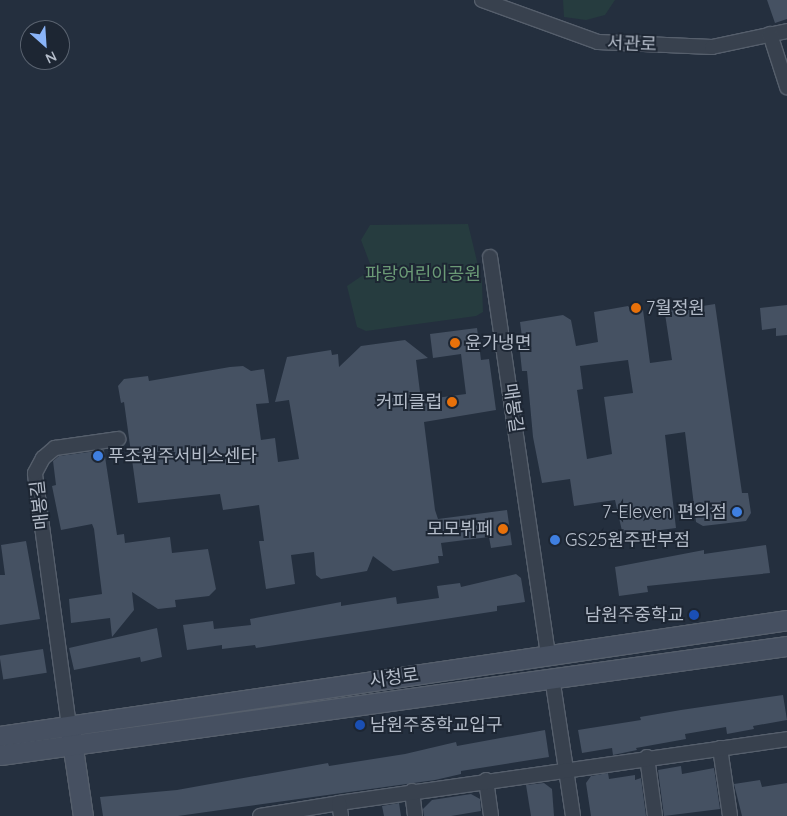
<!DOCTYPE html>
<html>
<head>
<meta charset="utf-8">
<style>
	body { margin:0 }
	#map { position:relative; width:787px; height:816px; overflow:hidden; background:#242f3e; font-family:Quicksand,"Noto Sans KR",sans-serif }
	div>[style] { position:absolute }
	.green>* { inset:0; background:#263c3f }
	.building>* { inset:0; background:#455162; transform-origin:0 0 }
	.roads { filter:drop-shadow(1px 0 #565f6c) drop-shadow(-1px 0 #565f6c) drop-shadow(0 1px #565f6c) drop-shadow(0 -1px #565f6c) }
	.street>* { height:14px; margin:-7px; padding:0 7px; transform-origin:7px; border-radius:7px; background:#38414e }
	.secondary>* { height:19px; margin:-9.5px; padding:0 9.5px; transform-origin:9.5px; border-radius:9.5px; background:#465061 }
	.dots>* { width:14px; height:14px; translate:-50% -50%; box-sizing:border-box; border:2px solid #1d2633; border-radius:50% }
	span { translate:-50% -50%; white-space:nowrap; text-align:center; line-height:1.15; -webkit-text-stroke:4px #1d2633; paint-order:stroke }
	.street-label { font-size:18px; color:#b4bcc9 }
	.park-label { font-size:18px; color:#6b9a76 }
	.poi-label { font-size:18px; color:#b4bcc9 }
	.left { translate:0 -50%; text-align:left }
	.right { translate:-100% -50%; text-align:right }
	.north { position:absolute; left:20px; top:20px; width:50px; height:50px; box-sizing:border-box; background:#1d2633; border:1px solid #59626f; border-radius:50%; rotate:154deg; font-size:14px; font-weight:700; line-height:20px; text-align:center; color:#b4bcc9 }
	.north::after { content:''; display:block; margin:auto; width:18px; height:22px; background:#8ab4f8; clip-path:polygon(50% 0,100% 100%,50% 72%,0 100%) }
</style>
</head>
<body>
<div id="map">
	<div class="green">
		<i style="clip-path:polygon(563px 0,615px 0,605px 15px,586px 20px,564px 17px)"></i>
		<i style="clip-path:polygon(468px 224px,482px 282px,483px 312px,476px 316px,366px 331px,357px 327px,347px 286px,372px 269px,361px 240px,370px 225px)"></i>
	</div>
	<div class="building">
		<i style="clip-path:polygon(767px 0,787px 0,787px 19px,775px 23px)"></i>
		<i style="clip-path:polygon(evenodd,690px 304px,690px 308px,715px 304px,742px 493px,748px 493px,751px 513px,746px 521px,703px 526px,696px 522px,685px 432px,665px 435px,676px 528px,645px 532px,646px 537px,631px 539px,622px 531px,615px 500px,574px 506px,570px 479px,542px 483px,533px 437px,527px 371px,522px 371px,520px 352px,524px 352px,520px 322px,563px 315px,571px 320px,576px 346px,598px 342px,594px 312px,628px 306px,633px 312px,643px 310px,650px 363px,672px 360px,665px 314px,670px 307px,690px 304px,628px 360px,633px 393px,604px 397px,612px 454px,587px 459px,577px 390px,583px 389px,580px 366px,628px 360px)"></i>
		<i style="clip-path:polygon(787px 305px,787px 335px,776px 336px,776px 328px,762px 330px,760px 308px)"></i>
		<i style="clip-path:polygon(477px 328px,481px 360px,489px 359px,496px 410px,424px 422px,435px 510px,438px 519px,507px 510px,512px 545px,491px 548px,489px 537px,441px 543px,443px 556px,438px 556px,439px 563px,393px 571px,373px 556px,367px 571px,321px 579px,316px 575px,314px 552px,291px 555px,295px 584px,266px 589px,259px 541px,264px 541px,259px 505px,223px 510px,220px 494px,138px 503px,124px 402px,121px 403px,118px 386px,124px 379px,148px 376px,149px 381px,230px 367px,243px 366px,251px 371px,264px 369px,269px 403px,256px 404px,261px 440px,275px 438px,278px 462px,299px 459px,289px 400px,275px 402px,287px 357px,331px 350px,332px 355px,338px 354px,339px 367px,361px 346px,405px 340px,428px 358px,416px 360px,421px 400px,466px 394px,461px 354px,433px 358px,430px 334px)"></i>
		<i style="clip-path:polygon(104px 450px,117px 535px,124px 534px,125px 543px,170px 537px,172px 553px,208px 549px,216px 589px,209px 596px,175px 600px,176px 607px,158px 609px,132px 592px,134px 610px,112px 637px,110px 618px,71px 623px,69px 599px,102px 594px,94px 529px,92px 524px,61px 530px,52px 486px,56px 485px,53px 461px,59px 456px)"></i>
		<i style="clip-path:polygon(26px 541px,40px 619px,0 625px,0 575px,5px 575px,1px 545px)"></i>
		<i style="clip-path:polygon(766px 545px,770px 573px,647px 586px,648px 592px,619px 596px,615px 567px,704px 550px,704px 554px)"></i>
		<i style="clip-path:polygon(516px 574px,521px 578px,525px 602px,497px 606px,497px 611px,256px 648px,255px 645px,222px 649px,222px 645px,187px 650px,183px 625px,213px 621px,214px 629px,251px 625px,250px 619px,341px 602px,341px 606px,396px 597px,397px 604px,439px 598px,437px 586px,460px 583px,461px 587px)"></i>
		<i style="clip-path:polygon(157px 628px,162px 657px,141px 662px,140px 657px,74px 670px,69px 648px)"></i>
		<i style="left:43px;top:649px;width:24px;height:44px;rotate:81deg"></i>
		<i style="clip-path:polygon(783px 695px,787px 720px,753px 726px,754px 729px,727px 734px,726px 727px,685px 734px,686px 739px,636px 748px,637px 750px,613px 755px,612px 748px,582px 753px,578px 730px,641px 720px,640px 717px,681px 710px)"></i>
		<i style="clip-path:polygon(545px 730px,549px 757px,461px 771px,461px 774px,435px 780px,178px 816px,103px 816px,100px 797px,177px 790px,328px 763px,329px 766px,405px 754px,456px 742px,457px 746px)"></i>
		<i style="clip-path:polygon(681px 766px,682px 774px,714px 768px,720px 809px,664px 816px,658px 770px)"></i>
		<i style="clip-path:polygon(608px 773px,609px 779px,635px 775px,635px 780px,641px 778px,646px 816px,591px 816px,586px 783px,591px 776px)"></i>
		<i style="clip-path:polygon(760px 780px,762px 787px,787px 783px,787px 816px,742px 816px,734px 784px)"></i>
		<i style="clip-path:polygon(544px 783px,552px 789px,554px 816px,531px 816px,526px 785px)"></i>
		<i style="clip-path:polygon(471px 794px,480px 799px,481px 811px,451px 816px,424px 816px,423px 809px,432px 800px)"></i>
		<i style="clip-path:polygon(399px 803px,401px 816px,384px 816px,382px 806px)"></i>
	</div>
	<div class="roads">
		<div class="street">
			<i style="left:482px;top:0;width:123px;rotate:19.9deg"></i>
			<i style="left:598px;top:42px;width:114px;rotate:2.5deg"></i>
			<i style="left:712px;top:47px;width:77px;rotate:-12deg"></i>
			<i style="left:770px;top:34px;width:56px;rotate:72.2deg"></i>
			<i style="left:490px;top:257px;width:402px;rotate:81.7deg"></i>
			<i style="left:552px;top:677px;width:141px;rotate:81.4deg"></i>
			<i style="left:69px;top:726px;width:255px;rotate:-97.7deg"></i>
			<i style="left:35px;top:473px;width:17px;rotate:-62deg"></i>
			<i style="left:43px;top:458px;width:16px;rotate:-40deg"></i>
			<i style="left:55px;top:448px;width:64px;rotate:-8.1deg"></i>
			<i style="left:720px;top:748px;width:69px;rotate:81.6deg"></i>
			<i style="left:647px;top:757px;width:60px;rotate:82.3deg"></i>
			<i style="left:486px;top:780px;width:36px;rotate:82deg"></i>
			<i style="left:412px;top:791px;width:25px;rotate:83deg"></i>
			<i style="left:339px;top:803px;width:453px;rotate:-8.1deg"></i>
			<i style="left:260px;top:816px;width:80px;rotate:-9.3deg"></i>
			<i style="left:339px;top:803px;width:13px;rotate:81deg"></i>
		</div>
		<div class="secondary">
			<i style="left:71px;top:735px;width:82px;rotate:81.6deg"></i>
			<i style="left:0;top:736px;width:796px;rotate:-8.38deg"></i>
			<i style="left:0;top:755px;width:795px;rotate:-7.89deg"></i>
		</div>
	</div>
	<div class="dots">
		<i style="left:636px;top:308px;background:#e8710a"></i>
		<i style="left:455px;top:343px;background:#e8710a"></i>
		<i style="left:452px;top:402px;background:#e8710a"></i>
		<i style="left:98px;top:456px;background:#3f7fe0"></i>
		<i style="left:737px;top:512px;background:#3f7fe0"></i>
		<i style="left:503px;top:529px;background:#e8710a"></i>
		<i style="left:555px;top:540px;background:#3f7fe0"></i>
		<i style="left:694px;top:615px;background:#1a4fb4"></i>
		<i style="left:360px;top:725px;background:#1a4fb4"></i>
	</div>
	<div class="street-label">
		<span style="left:632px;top:44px;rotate:2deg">서관로</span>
		<span style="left:513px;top:408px;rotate:82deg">매봉길</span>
		<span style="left:40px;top:505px;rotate:-96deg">매봉길</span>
		<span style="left:394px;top:678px;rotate:-8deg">시청로</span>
	</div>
	<div class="park-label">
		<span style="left:423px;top:274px">파랑어린이공원</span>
	</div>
	<div class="poi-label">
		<span class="left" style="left:646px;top:308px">7월정원</span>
		<span class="left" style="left:465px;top:343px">윤가냉면</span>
		<span class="right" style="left:442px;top:402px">커피클럽</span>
		<span class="left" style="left:108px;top:456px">푸조원주서비스센타</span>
		<span class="right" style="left:727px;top:512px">7-Eleven 편의점</span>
		<span class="right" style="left:493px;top:529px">모모뷔페</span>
		<span class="left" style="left:565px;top:540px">GS25원주판부점</span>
		<span class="right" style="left:684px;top:615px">남원주중학교</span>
		<span class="left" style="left:370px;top:725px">남원주중학교입구</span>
	</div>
	<div class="north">N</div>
</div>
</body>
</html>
